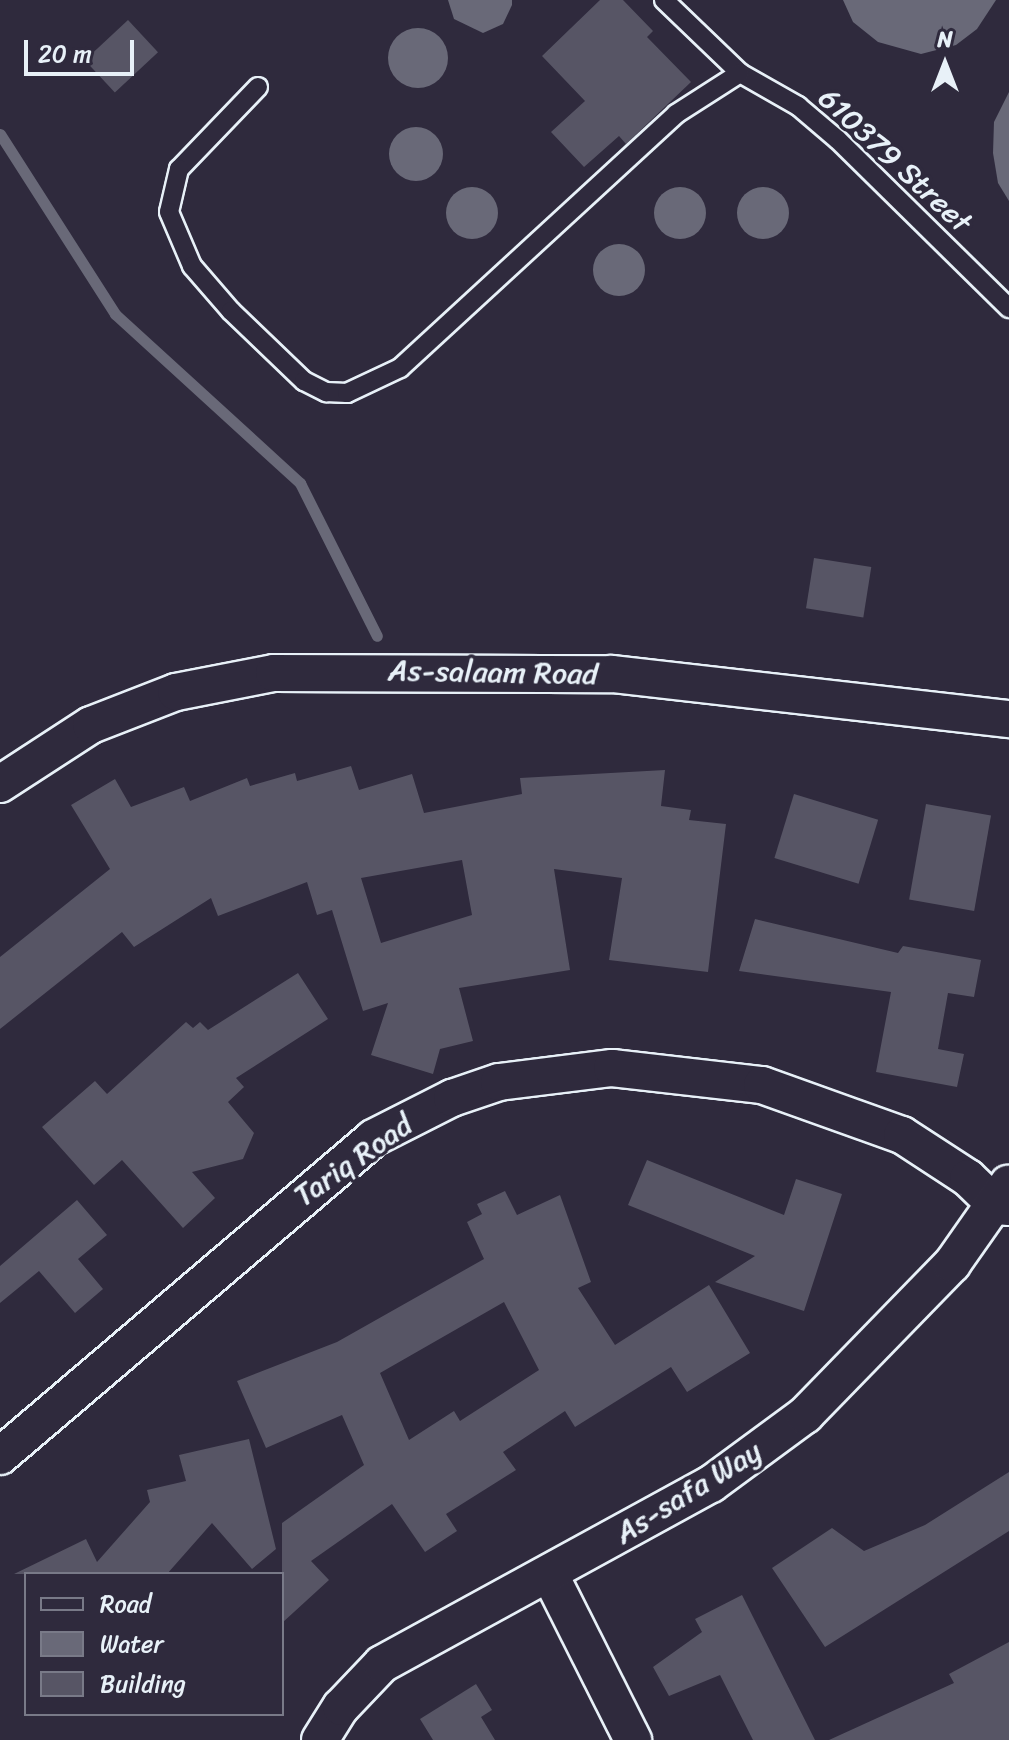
<!DOCTYPE html>
<html>
<head>
<meta charset="utf-8">
<style>
	body { margin:0 }
	#map { position:relative; width:1009px; height:1740px; overflow:hidden; background:#2f2a3d; font-family:Sriracha,sans-serif }
	div>[style] { position:absolute }
	.water>* { inset:0; background:#696978 }
	.round { border-radius:50% }
	.stream>* { height:11px; margin:-5.5px; padding:0 5.5px; transform-origin:5.5px; border-radius:5.5px; background:#696978 }
	.building>* { inset:0; background:#575565; transform-origin:0 0 }
	.roads { filter:drop-shadow(2px 0 #e8f1f8) drop-shadow(-2px 0 #e8f1f8) drop-shadow(0 2px #e8f1f8) drop-shadow(0 -2px #e8f1f8) }
	.service>* { height:18px; margin:-9px; padding:0 9px; transform-origin:9px; border-radius:9px; background:#2f2a3d }
	.minor>* { height:36px; margin:-18px; padding:0 18px; transform-origin:18px; border-radius:18px; background:#2f2a3d }
	span { translate:-50% -50%; white-space:nowrap; text-align:center; line-height:1.15; -webkit-text-stroke:7px #2f2a3d; paint-order:stroke }
	.street-label { font-size:30px; color:#e8f1f8 }
	.legend { position:absolute; left:24px; top:1572px; width:260px; height:144px; box-sizing:border-box; background:#2f2a3d; border:2px solid #797a88; margin:0; padding:10px 14px; list-style:none; font-size:24px; color:#e8f1f8 }
	.legend li { display:flex; align-items:center; gap:16px; height:40px }
	.legend b { width:40px; border:2px solid #797a88 }
	.north { position:absolute; left:905px; top:24px; width:80px; height:80px; -webkit-text-stroke:6px #2f2a3d; paint-order:stroke; rotate:0deg; font-size:22px; font-weight:700; line-height:32px; text-align:center; color:#e8f1f8 }
	.north::after { content:''; display:block; margin:auto; width:28px; height:36px; background:#e8f1f8; clip-path:polygon(50% 0,100% 100%,50% 72%,0 100%) }
	.scale { position:absolute; left:24px; top:40px; width:110px; height:36px; box-sizing:border-box; border:4px solid #e8f1f8; border-top:0; padding-left:10px; font-size:24px; line-height:28px; white-space:nowrap; color:#e8f1f8; -webkit-text-stroke:6px #2f2a3d; paint-order:stroke }
</style>
</head>
<body>
<div id="map">
	<div class="water">
		<i style="clip-path:polygon(448px 0,512px 0,512px 5px,503px 24px,483px 33px,454px 19px)"></i>
		<i style="clip-path:polygon(843px 0,996px 0,977px 29px,956px 45px,921px 54px,878px 42px,853px 22px)"></i>
		<i class="round" style="left:388px;top:28px;width:60px;height:60px"></i>
		<i style="clip-path:polygon(1009px 92px,1009px 201px,998px 183px,993px 153px,994px 122px)"></i>
		<i class="round" style="left:389px;top:127px;width:54px;height:54px"></i>
		<i class="round" style="left:654px;top:187px;width:52px;height:52px"></i>
		<i class="round" style="left:737px;top:187px;width:52px;height:52px"></i>
		<i class="round" style="left:446px;top:187px;width:52px;height:52px"></i>
		<i class="round" style="left:593px;top:244px;width:52px;height:52px"></i>
	</div>
	<div class="stream">
		<i style="left:0;top:134px;width:214px;rotate:57.4deg"></i>
		<i style="left:115px;top:314px;width:251px;rotate:42.4deg"></i>
		<i style="left:300px;top:483px;width:171px;rotate:63.3deg"></i>
	</div>
	<div class="building">
		<i style="clip-path:polygon(600px 0,623px 0,653px 31px,647px 37px,691px 82px,626px 144px,619px 136px,584px 167px,551px 132px,585px 101px,542px 56px)"></i>
		<i style="left:128px;top:20px;width:44px;height:59px;rotate:47deg"></i>
		<i style="left:814px;top:558px;width:58px;height:51px;rotate:9deg"></i>
		<i style="clip-path:polygon(evenodd,351px 766px,359px 790px,412px 774px,424px 813px,522px 794px,520px 778px,665px 770px,661px 806px,691px 810px,689px 820px,726px 824px,708px 972px,609px 960px,622px 878px,554px 869px,570px 970px,459px 988px,473px 1041px,440px 1049px,433px 1074px,371px 1055px,388px 1003px,363px 1011px,332px 910px,317px 915px,307px 882px,218px 916px,211px 898px,134px 947px,122px 932px,0 1029px,0 957px,110px 869px,71px 805px,115px 779px,131px 807px,184px 787px,190px 801px,247px 778px,250px 786px,295px 773px,297px 781px,351px 766px,462px 860px,472px 915px,381px 943px,361px 878px,462px 860px)"></i>
		<i style="left:794px;top:794px;width:88px;height:67px;rotate:17deg"></i>
		<i style="left:926px;top:804px;width:66px;height:97px;rotate:10deg"></i>
		<i style="clip-path:polygon(755px 919px,898px 953px,903px 946px,981px 960px,974px 997px,948px 993px,938px 1049px,964px 1054px,957px 1087px,876px 1072px,891px 992px,739px 971px)"></i>
		<i style="clip-path:polygon(298px 973px,328px 1019px,236px 1078px,244px 1087px,228px 1102px,254px 1133px,243px 1159px,192px 1172px,215px 1198px,183px 1228px,122px 1160px,94px 1185px,42px 1127px,95px 1081px,107px 1094px,186px 1022px,193px 1028px,200px 1022px,208px 1030px)"></i>
		<i style="clip-path:polygon(647px 1160px,784px 1215px,796px 1179px,842px 1194px,804px 1311px,715px 1282px,755px 1256px,628px 1205px)"></i>
		<i style="clip-path:polygon(evenodd,505px 1191px,517px 1215px,560px 1195px,591px 1282px,578px 1288px,615px 1345px,709px 1285px,750px 1353px,687px 1392px,671px 1367px,575px 1427px,565px 1411px,503px 1452px,516px 1470px,446px 1514px,457px 1531px,425px 1552px,392px 1504px,311px 1561px,329px 1580px,282px 1623px,282px 1523px,364px 1465px,342px 1415px,266px 1448px,237px 1381px,337px 1342px,484px 1259px,467px 1222px,482px 1214px,477px 1204px,505px 1191px,504px 1302px,539px 1370px,460px 1421px,454px 1411px,409px 1440px,380px 1373px,504px 1302px)"></i>
		<i style="clip-path:polygon(77px 1200px,107px 1235px,78px 1259px,103px 1289px,75px 1313px,39px 1271px,0 1303px,0 1266px)"></i>
		<i style="clip-path:polygon(249px 1439px,276px 1549px,252px 1569px,212px 1523px,167px 1574px,14px 1574px,86px 1539px,97px 1562px,150px 1502px,147px 1490px,186px 1481px,179px 1455px)"></i>
		<i style="clip-path:polygon(1009px 1472px,1009px 1531px,825px 1647px,772px 1568px,832px 1528px,864px 1551px,925px 1525px)"></i>
		<i style="clip-path:polygon(742px 1595px,815px 1740px,753px 1740px,720px 1675px,669px 1696px,653px 1667px,702px 1632px,695px 1619px)"></i>
		<i style="clip-path:polygon(1009px 1642px,1009px 1740px,829px 1740px,954px 1683px,949px 1674px)"></i>
		<i style="clip-path:polygon(476px 1684px,492px 1710px,481px 1717px,495px 1740px,433px 1740px,420px 1719px)"></i>
	</div>
	<div class="roads">
		<div class="service">
			<i style="left:664px;top:0;width:105px;rotate:43.8deg"></i>
			<i style="left:740px;top:73px;width:67px;rotate:29.6deg"></i>
			<i style="left:798px;top:106px;width:52px;rotate:40.4deg"></i>
			<i style="left:838px;top:140px;width:240px;rotate:44.5deg"></i>
			<i style="left:258px;top:87px;width:114px;rotate:133.9deg"></i>
			<i style="left:179px;top:169px;width:44px;rotate:103.1deg"></i>
			<i style="left:169px;top:212px;width:59px;rotate:66.9deg"></i>
			<i style="left:192px;top:266px;width:60px;rotate:49.1deg"></i>
			<i style="left:231px;top:311px;width:101px;rotate:43.8deg"></i>
			<i style="left:304px;top:381px;width:25px;rotate:27deg"></i>
			<i style="left:326px;top:392px;width:21px;rotate:3deg"></i>
			<i style="left:347px;top:393px;width:59px;rotate:-25.3deg"></i>
			<i style="left:400px;top:368px;width:375px;rotate:-42.6deg"></i>
			<i style="left:676px;top:114px;width:76px;rotate:-32.6deg"></i>
		</div>
		<div class="minor">
			<i style="left:0;top:784px;width:108px;rotate:-33deg"></i>
			<i style="left:91px;top:725px;width:91px;rotate:-21.2deg"></i>
			<i style="left:176px;top:692px;width:100px;rotate:-11deg"></i>
			<i style="left:274px;top:673px;width:338px;rotate:0.2deg"></i>
			<i style="left:612px;top:674px;width:400px;rotate:6.5deg"></i>
			<i style="left:0;top:1456px;width:490px;rotate:-40.4deg"></i>
			<i style="left:373px;top:1138px;width:89px;rotate:-26.9deg"></i>
			<i style="left:452px;top:1098px;width:50px;rotate:-18.8deg"></i>
			<i style="left:499px;top:1082px;width:114px;rotate:-7.1deg"></i>
			<i style="left:612px;top:1068px;width:151px;rotate:6.5deg"></i>
			<i style="left:762px;top:1085px;width:149px;rotate:19.7deg"></i>
			<i style="left:902px;top:1135px;width:79px;rotate:33.1deg"></i>
			<i style="left:968px;top:1178px;width:40px;rotate:44deg"></i>
			<i style="left:997px;top:1206px;width:12px;rotate:5deg"></i>
			<i style="left:550px;top:1575px;width:185px;rotate:63.3deg"></i>
			<i style="left:320px;top:1740px;width:39px;rotate:-58deg"></i>
			<i style="left:341px;top:1707px;width:59px;rotate:-46.4deg"></i>
			<i style="left:382px;top:1664px;width:375px;rotate:-28.7deg"></i>
			<i style="left:711px;top:1484px;width:117px;rotate:-36.3deg"></i>
			<i style="left:805px;top:1415px;width:211px;rotate:-45.8deg"></i>
			<i style="left:952px;top:1264px;width:98px;rotate:-55deg"></i>
		</div>
	</div>
	<div class="street-label">
		<span style="left:895px;top:160px;rotate:43deg">610379 Street</span>
		<span style="left:493px;top:672px;rotate:1deg">As-salaam Road</span>
		<span style="left:353px;top:1160px;rotate:-35deg">Tariq Road</span>
		<span style="left:688px;top:1492px;rotate:-32deg">As-safa Way</span>
	</div>
	<ul class="legend">
	<li><b style="height:10px;background:#2f2a3d"></b>Road</li>
	<li><b style="height:22px;background:#696978"></b>Water</li>
	<li><b style="height:22px;background:#575565"></b>Building</li>
	</ul>
	<div class="north">N</div>
	<div class="scale">20 m</div>
</div>
</body>
</html>
